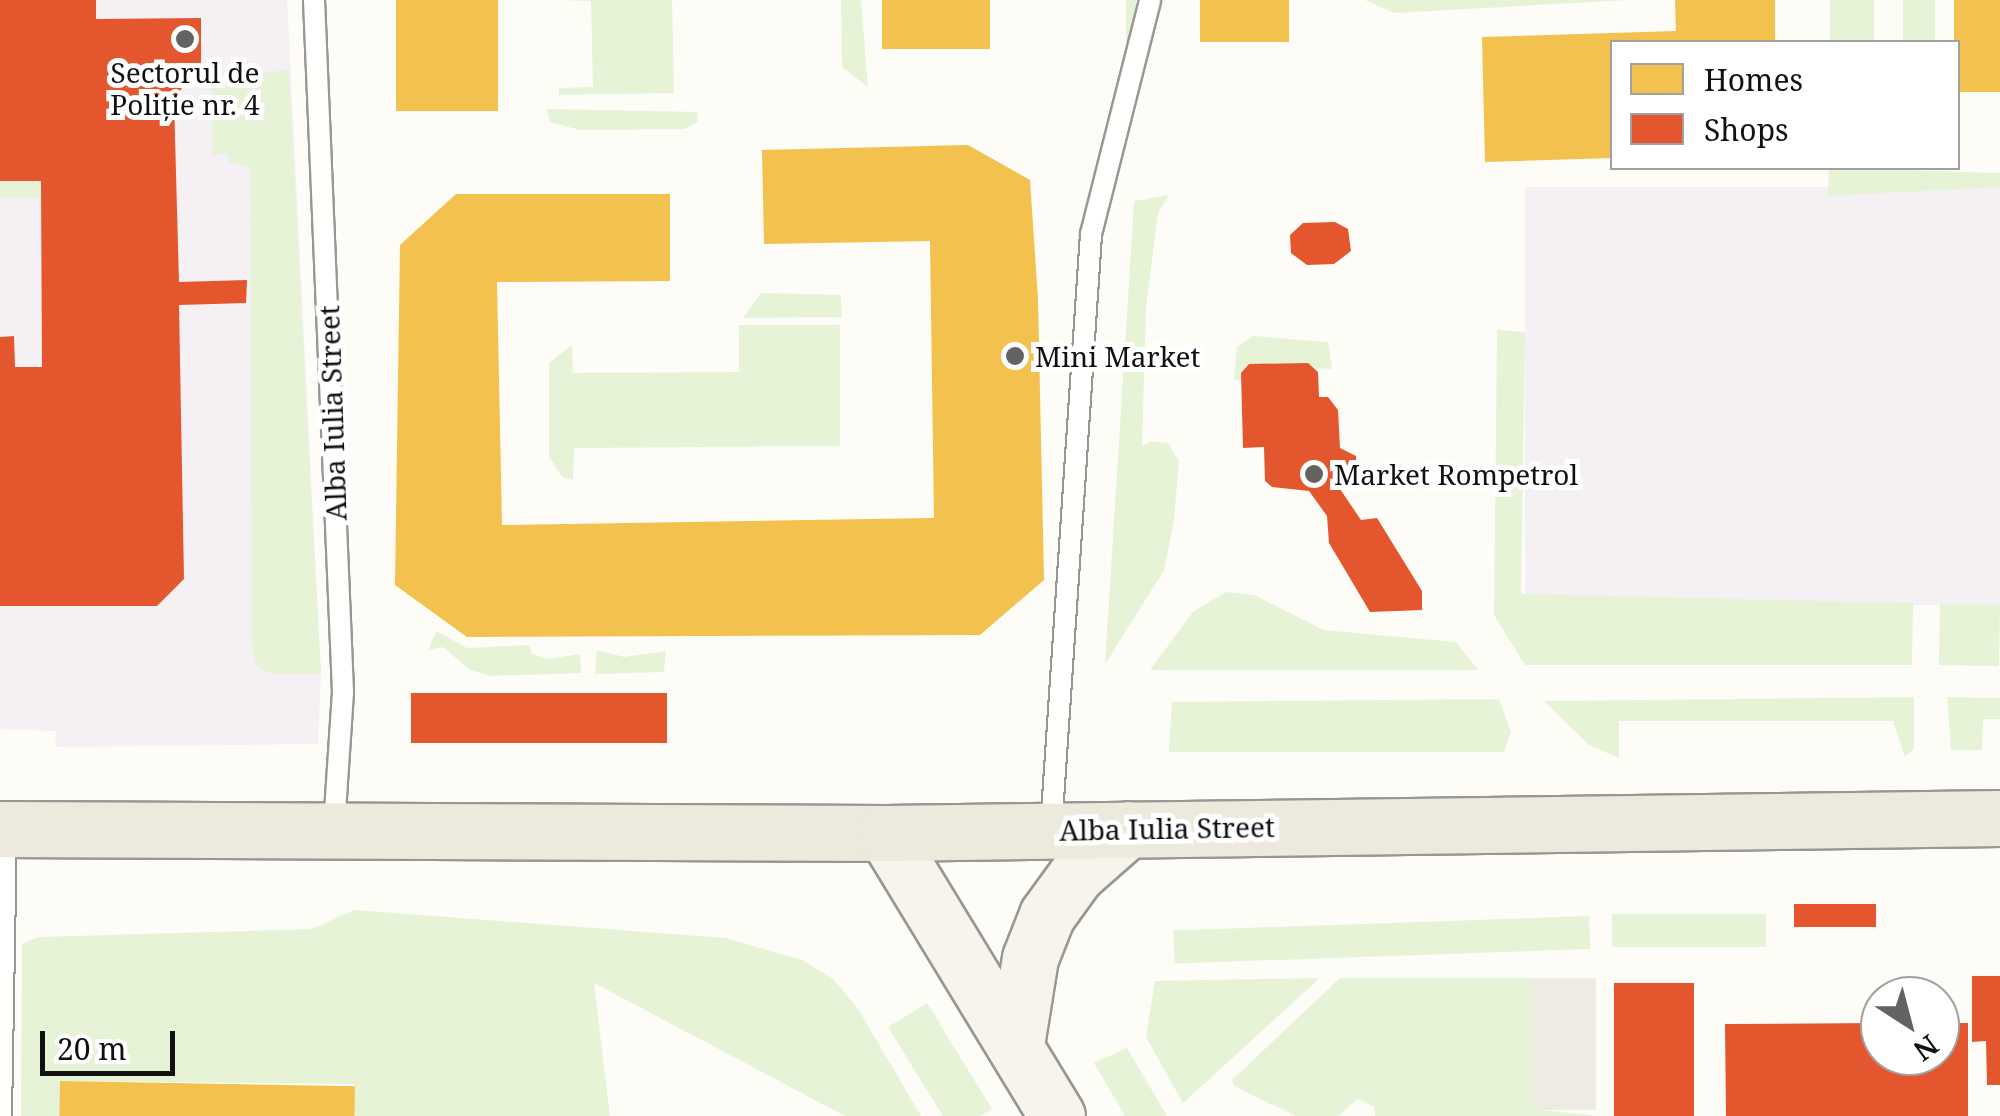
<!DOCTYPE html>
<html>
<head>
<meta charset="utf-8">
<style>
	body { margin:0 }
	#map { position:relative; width:2000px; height:1116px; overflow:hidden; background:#fdfcf7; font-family:"Noto Serif",serif }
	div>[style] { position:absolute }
	.industrial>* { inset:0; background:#f5f0f3; transform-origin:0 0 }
	.green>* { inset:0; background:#e7f3d7; transform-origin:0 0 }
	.plaza>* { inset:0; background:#edebe2; transform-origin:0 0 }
	.homes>* { inset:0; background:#f2c14e; transform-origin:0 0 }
	.shops>* { inset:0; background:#e4572e; transform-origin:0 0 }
	.roads { filter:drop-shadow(2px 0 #979795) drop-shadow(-2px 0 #979795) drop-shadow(0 2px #979795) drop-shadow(0 -2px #979795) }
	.service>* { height:20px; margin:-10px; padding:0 10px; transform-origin:10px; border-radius:10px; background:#fffffe }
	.secondary>* { height:55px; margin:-27.5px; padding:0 27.5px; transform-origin:27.5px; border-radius:27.5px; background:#f6f4eb }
	.primary>* { height:55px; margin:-27.5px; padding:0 27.5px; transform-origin:27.5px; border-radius:27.5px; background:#ede9dc }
	.dots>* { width:28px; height:28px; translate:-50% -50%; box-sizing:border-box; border:5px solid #fff; border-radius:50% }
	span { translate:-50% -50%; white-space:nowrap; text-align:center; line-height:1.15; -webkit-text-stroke:10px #fff; paint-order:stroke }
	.poi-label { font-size:28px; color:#111 }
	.left { translate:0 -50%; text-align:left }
	.street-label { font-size:28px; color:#111 }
	.legend { position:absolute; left:1610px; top:40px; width:350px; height:130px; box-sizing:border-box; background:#fff; border:2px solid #a0a0a0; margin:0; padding:12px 18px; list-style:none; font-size:30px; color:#111 }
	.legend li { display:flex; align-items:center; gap:20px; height:50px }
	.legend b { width:50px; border:2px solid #a0a0a0 }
	.north { position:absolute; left:1860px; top:976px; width:100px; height:100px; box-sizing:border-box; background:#fff; border:2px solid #a0a0a0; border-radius:50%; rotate:144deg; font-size:28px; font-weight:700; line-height:40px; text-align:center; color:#111 }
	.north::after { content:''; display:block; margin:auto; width:35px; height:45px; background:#646362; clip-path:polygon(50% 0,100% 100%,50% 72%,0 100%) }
	.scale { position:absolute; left:40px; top:1031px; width:135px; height:45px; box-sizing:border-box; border:5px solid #111; border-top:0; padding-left:12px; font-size:30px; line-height:35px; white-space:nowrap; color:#111; -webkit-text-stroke:8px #fff; paint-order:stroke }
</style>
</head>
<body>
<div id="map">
	<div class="industrial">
		<i style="clip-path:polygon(0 0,287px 0,321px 674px,318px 744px,55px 747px,56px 731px,0 729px)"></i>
		<i style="left:2000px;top:187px;width:418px;height:475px;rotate:90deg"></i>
	</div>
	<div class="green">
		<i style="clip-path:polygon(555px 0,672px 0,674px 93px,559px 95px,559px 88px,593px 87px,591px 1px)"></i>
		<i style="clip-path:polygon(841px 0,861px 0,868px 87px,842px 67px)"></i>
		<i style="left:1126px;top:0;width:10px;height:76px"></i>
		<i style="clip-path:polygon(1365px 0,1628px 0,1395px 13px)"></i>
		<i style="left:1830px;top:0;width:44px;height:42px"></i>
		<i style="left:1903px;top:0;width:32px;height:42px"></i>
		<i style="clip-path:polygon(289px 70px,310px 473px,321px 674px,271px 674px,257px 666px,252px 648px,250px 168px,229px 162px,228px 153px,212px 155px,212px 77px)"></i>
		<i style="clip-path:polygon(547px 109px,697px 112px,698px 121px,685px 129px,580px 130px,550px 122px)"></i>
		<i style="clip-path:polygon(0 146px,1px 181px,41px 181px,41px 198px,0 198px)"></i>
		<i style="clip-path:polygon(1829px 168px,2000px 173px,2000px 187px,1828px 196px)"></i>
		<i style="clip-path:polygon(1169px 195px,1158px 213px,1146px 308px,1142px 447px,1151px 441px,1168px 443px,1179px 461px,1174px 520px,1164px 570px,1105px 664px,1134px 201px)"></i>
		<i style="clip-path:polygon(761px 293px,841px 295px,842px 317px,743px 318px)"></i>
		<i style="clip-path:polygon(739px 325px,840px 325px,840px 446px,574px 448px,573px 480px,562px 477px,549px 456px,549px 363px,572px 345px,573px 373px,739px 372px)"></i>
		<i style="clip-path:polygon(1497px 330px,1525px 332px,1521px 594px,1913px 603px,1912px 665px,1525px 665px,1494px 615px)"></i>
		<i style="clip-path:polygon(1253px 336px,1328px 342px,1332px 369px,1249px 364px,1242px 381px,1234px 379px,1237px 347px)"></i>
		<i style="clip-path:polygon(1226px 592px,1254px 595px,1324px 630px,1456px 642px,1478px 670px,1150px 670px,1193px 612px)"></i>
		<i style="left:1940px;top:604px;width:60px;height:61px;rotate:1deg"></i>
		<i style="clip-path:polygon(436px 631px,467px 648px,529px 645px,532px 654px,548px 659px,580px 654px,581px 673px,491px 676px,470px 670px,443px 647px,428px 650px)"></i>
		<i style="clip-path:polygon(597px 650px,624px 657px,666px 651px,664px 672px,595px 674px)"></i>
		<i style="clip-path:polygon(1914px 697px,1914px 749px,1905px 757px,1893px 721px,1619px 721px,1619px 758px,1589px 745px,1544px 701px)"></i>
		<i style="clip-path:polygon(1947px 697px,2000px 698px,2000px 719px,1983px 719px,1982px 750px,1951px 750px)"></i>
		<i style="clip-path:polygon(1499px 699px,1511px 732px,1504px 752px,1169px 752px,1172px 702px)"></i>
		<i style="clip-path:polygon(354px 910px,725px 938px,802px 960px,834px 980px,858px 1009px,921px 1116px,845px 1116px,594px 983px,610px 1116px,354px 1116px,354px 1084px,61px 1081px,59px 1116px,21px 1116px,22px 944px,39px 937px,312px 929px)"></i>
		<i style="left:1766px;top:914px;width:33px;height:154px;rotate:90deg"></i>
		<i style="left:1589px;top:916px;width:33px;height:416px;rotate:88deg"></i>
		<i style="clip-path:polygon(1320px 978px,1183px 1103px,1146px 1037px,1155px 981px)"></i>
		<i style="clip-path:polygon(1340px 978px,1531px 978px,1533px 1109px,1598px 1116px,1375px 1116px,1374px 1107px,1357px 1099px,1339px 1116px,1296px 1116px,1234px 1086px,1232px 1080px)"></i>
		<i style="clip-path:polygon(927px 1003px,992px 1109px,980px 1116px,943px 1116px,888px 1027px)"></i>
		<i style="clip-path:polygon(1127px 1048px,1167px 1116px,1125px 1116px,1094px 1063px)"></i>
	</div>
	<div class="plaza">
		<i style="left:1531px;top:978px;width:65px;height:132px"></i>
	</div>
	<div class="homes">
		<i style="left:396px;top:0;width:102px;height:111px"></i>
		<i style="left:882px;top:0;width:108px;height:49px"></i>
		<i style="left:1200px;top:0;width:89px;height:42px"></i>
		<i style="clip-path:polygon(1675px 0,1775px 0,1775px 42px,1612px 42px,1612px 158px,1485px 162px,1482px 37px,1676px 31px)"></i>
		<i style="left:1954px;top:0;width:46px;height:92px"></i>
		<i style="clip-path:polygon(968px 145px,1030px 180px,1038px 300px,1044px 580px,980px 635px,467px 637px,395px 585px,400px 245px,456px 194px,670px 194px,670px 281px,497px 282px,502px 525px,934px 518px,930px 241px,764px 244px,762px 150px)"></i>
		<i style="left:60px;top:1081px;width:295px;height:35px;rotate:1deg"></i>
	</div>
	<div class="shops">
		<i style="clip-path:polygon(0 0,96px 0,96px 19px,201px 18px,201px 73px,188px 79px,174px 100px,179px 282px,247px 280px,246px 303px,179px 305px,184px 579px,157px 606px,0 606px,0 337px,14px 336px,15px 367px,42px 367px,41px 181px,0 181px)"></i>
		<i style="clip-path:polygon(1335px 222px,1348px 229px,1351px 251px,1334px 264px,1307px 265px,1291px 253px,1290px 235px,1303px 223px)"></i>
		<i style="clip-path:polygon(1308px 363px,1318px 372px,1319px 397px,1328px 397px,1338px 410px,1340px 448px,1356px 456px,1358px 488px,1340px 489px,1361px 520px,1377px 518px,1422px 591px,1422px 610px,1370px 612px,1329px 543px,1327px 516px,1309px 491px,1272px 487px,1265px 481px,1264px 447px,1243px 448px,1241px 373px,1249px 364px)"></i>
		<i style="left:411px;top:693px;width:256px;height:50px"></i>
		<i style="left:1794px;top:904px;width:82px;height:23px"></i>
		<i style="clip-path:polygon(1972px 976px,2000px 976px,2000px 1085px,1987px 1085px,1986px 1041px,1972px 1042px)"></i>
		<i style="left:1694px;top:983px;width:133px;height:80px;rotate:90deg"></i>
		<i style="clip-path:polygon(1880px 1023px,1880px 1056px,1940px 1056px,1940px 1023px,1968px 1023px,1968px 1116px,1726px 1116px,1725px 1024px)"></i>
	</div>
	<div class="roads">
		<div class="service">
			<i style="left:314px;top:0;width:693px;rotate:87.6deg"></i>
			<i style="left:343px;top:692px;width:135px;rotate:93.8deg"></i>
			<i style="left:1051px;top:829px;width:596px;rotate:-86.15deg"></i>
			<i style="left:1091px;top:234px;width:241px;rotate:-75.8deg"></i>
			<i style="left:1px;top:1116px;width:285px;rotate:-89deg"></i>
		</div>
		<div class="secondary">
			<i style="left:885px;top:833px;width:331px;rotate:58.7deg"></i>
			<i style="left:1016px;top:1045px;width:88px;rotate:-80.9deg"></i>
			<i style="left:1030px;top:958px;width:46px;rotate:-68.4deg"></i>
			<i style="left:1047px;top:915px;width:49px;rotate:-54.1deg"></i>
			<i style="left:1076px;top:875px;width:69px;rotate:-41.5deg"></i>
		</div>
		<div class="primary">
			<i style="left:0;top:829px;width:885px;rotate:0.26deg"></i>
			<i style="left:885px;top:833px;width:1115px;rotate:-0.77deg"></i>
		</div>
	</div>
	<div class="dots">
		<i style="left:185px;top:39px;background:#646362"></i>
		<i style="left:1015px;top:356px;background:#646362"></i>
		<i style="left:1314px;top:474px;background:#646362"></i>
	</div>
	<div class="poi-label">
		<span style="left:185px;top:88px">Sectorul de<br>Poliție nr. 4</span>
		<span class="left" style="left:1035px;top:356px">Mini Market</span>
		<span class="left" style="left:1334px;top:474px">Market Rompetrol</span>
	</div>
	<div class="street-label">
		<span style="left:332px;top:413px;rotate:-92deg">Alba Iulia Street</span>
		<span style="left:1167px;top:828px;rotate:-1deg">Alba Iulia Street</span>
	</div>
	<ul class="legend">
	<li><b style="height:28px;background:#f2c14e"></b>Homes</li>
	<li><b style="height:28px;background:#e4572e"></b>Shops</li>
	</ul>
	<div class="north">N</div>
	<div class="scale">20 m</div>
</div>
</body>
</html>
